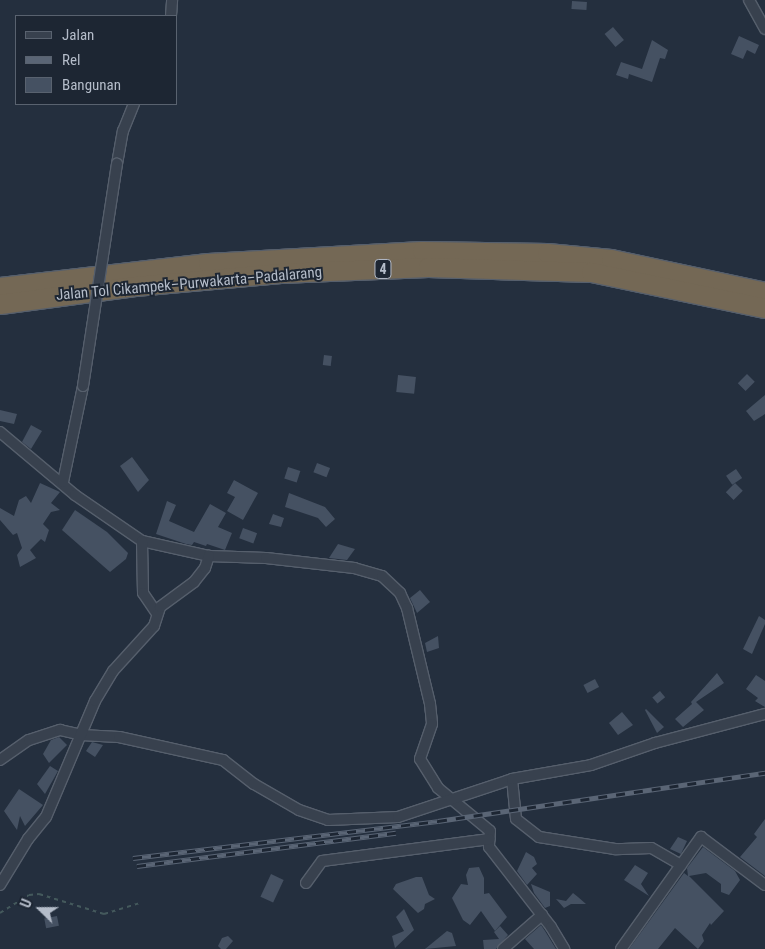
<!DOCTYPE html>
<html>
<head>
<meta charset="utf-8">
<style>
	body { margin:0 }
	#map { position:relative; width:765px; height:949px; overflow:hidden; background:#242f3e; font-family:"Roboto Condensed",sans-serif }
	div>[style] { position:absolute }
	.building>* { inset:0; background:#455162; transform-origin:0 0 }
	.path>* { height:2px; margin-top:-1px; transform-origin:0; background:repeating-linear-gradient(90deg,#44595c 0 4px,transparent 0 8px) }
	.roads { filter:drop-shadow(1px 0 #565f6c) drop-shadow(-1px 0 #565f6c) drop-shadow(0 1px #565f6c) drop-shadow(0 -1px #565f6c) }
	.street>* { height:10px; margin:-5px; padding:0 5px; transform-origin:5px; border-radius:5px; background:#38414e }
	.highway>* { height:19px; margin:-9.5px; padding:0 9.5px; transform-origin:9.5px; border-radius:9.5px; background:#746855 }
	.rail>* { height:5px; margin-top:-2.5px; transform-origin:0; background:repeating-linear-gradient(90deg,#1d2633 0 9px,#5a6575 0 18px); box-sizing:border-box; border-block:1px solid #5a6575 }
	.bridges { filter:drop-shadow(1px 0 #565f6c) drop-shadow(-1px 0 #565f6c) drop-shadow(0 1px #565f6c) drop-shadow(0 -1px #565f6c) }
	.street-bridge>* { height:10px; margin:-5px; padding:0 5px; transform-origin:5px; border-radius:5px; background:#38414e }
	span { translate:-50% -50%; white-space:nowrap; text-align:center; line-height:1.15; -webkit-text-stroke:4px #1d2633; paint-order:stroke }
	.shield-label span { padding:1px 4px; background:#1d2633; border:1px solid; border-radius:4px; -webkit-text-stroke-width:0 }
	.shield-label { font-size:14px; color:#b4bcc9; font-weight:700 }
	.street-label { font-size:15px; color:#b4bcc9 }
	.legend { position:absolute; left:15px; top:15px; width:162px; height:90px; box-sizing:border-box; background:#1d2633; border:1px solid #59626f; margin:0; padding:6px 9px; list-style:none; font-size:15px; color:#b4bcc9 }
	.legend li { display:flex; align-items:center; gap:10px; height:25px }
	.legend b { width:25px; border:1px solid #59626f }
	.north { position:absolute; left:15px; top:884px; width:50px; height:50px; -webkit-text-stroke:4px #1d2633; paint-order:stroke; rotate:292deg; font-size:14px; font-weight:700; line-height:20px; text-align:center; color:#b4bcc9 }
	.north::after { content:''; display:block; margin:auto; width:18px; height:22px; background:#b4bcc9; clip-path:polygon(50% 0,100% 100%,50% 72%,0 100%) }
</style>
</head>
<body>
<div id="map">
	<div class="building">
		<i style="left:572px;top:1px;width:15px;height:8px;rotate:4deg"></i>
		<i style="left:613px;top:27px;width:17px;height:11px;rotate:50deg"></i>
		<i style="clip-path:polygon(739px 36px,759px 45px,755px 54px,747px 50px,743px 59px,731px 54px)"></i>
		<i style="clip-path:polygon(652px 40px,668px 50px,665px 59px,660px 58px,652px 82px,629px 74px,628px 79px,616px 75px,621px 62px,642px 69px)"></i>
		<i style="left:324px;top:355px;width:8px;height:10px;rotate:7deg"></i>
		<i style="left:747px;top:374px;width:11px;height:13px;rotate:45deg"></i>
		<i style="left:398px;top:375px;width:18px;height:17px;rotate:6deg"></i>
		<i style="clip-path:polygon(765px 395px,765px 414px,754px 421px,746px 411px)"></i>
		<i style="clip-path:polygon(0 410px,17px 414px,14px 424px,0 421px)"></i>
		<i style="clip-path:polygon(31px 425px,42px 431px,31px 449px,22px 442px)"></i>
		<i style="clip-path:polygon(132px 457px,149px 480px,138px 492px,120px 466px)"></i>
		<i style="left:317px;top:463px;width:14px;height:10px;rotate:21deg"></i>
		<i style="left:288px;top:467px;width:13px;height:12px;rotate:18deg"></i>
		<i style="left:736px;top:469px;width:11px;height:12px;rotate:56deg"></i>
		<i style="clip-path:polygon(234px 480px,258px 493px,243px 520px,227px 511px,235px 497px,227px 493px)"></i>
		<i style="clip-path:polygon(40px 483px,60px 492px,51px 503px,60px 510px,51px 512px,43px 524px,49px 530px,45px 542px,41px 539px,30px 550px,36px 558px,20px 567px,17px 555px,22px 548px,17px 533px,13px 535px,0 520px,0 508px,14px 516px,19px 500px,26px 496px,31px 503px)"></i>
		<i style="left:735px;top:483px;width:11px;height:13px;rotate:45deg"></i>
		<i style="clip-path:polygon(289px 493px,325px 507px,335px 519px,326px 527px,318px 518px,285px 507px)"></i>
		<i style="clip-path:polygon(167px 501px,176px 505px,169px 521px,194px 532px,210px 504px,226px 513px,218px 527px,232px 533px,225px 550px,207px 544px,206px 546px,194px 542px,192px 545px,186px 544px,156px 534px)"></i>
		<i style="clip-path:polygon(75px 510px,107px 532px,128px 553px,126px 559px,110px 572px,62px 530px)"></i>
		<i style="clip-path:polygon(273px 514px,284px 518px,281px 527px,269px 524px)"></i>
		<i style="left:243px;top:528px;width:15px;height:11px;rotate:20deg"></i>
		<i style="clip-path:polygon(338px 544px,355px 549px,347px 560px,329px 558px)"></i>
		<i style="clip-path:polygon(420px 590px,430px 602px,417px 613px,410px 598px)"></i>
		<i style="clip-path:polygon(759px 616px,765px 620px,765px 624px,752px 654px,743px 649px)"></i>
		<i style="clip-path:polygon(438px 636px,439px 648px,427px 652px,425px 643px)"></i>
		<i style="clip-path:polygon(717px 673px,724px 683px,696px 702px,704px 710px,683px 727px,675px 719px,692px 704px,691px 702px)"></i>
		<i style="clip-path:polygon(756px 675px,765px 681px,765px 707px,755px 701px,758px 698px,746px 689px)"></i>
		<i style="left:595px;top:679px;width:9px;height:13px;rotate:63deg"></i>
		<i style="left:660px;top:691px;width:8px;height:10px;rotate:50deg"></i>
		<i style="clip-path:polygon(646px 709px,664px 727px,657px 733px,645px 710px)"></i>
		<i style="clip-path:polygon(622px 712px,633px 725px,618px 735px,609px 723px)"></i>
		<i style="clip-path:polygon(59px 737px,67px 745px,49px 763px,43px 754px,51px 740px)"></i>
		<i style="clip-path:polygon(92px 742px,103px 745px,95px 757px,86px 751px)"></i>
		<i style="clip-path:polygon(50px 766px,58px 771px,45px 794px,37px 784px)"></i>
		<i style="clip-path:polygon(19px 789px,43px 805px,25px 826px,20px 816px,17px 830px,4px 811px)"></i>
		<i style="clip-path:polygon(765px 819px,765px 876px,740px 857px,757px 837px,754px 834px)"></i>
		<i style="clip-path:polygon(678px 837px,687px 841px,681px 854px,670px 849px)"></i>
		<i style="clip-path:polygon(703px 847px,735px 871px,740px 880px,729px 895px,721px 892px,721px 884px,706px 873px,689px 876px,724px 911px,711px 925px,710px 923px,702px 935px,704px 941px,698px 949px,675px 928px,658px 949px,629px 949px,684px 873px,688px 876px,687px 868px)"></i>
		<i style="clip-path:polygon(526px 852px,534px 857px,537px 864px,532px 868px,537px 874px,527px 885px,517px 871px)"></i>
		<i style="clip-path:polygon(635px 865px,648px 873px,641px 884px,649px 896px,624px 880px)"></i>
		<i style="clip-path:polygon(479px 867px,484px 878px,484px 894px,489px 893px,507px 917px,495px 931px,481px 911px,470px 925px,463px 920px,452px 898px,461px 884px,468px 885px,466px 875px,469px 868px)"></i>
		<i style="left:271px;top:874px;width:14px;height:25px;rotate:25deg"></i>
		<i style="clip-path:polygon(416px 877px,422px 877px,429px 895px,435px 899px,425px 904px,424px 909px,418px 913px,393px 889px,396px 884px)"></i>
		<i style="clip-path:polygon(531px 884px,550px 892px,550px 906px,545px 908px,534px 893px)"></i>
		<i style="clip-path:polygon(573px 893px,578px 897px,586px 904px,571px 904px,564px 908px,556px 899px,566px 901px)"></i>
		<i style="clip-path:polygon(404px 909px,414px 930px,395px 948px,392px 936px,404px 931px,396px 917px)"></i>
		<i style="left:57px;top:916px;width:10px;height:13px;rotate:79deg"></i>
		<i style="clip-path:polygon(541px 925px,545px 931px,556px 949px,534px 949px,525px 939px)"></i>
		<i style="clip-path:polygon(500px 926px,508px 935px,496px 949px,484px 949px,483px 940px,499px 939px,494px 932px)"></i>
		<i style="clip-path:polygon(447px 931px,452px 933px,456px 946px,425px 949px)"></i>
		<i style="clip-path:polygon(228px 936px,233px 941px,226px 949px,221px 949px,218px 946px,222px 938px)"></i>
	</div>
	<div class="path">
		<i style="left:0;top:913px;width:34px;rotate:-32deg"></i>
		<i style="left:29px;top:895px;width:10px;rotate:-6deg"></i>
		<i style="left:39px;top:894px;width:68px;rotate:17.1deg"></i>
		<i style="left:104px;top:914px;width:38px;rotate:-17deg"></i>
	</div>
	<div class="roads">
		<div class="street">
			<i style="left:749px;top:0;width:33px;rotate:61deg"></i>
			<i style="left:171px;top:16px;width:16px;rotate:-86deg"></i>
			<i style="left:117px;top:164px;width:34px;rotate:-80deg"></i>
			<i style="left:123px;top:131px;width:29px;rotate:-68deg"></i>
			<i style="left:0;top:432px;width:98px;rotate:40deg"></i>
			<i style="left:75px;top:495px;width:81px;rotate:34.5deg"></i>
			<i style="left:142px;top:541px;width:69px;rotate:12.6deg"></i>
			<i style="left:209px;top:556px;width:57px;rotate:2deg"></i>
			<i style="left:266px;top:558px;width:89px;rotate:6.5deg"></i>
			<i style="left:354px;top:568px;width:29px;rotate:16deg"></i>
			<i style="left:382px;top:576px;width:25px;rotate:43deg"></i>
			<i style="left:400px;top:593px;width:17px;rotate:65deg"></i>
			<i style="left:407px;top:608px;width:99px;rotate:76.5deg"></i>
			<i style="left:430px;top:704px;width:20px;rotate:84deg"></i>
			<i style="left:432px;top:724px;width:37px;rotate:109deg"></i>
			<i style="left:420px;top:759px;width:34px;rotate:58deg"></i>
			<i style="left:438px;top:788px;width:67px;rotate:39.6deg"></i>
			<i style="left:490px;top:831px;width:16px;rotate:94deg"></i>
			<i style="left:489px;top:847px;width:101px;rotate:52.2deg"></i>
			<i style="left:551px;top:927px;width:26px;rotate:59deg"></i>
			<i style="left:63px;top:482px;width:98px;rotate:-78.2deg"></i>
			<i style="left:142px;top:541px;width:52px;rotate:88.9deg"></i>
			<i style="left:143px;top:593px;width:23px;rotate:56deg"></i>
			<i style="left:0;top:760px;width:35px;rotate:-35deg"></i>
			<i style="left:29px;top:740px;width:33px;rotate:-18deg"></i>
			<i style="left:60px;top:730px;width:22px;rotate:13deg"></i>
			<i style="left:81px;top:735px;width:38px;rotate:3deg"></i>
			<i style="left:119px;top:737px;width:107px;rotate:12.5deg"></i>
			<i style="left:223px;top:760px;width:39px;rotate:38deg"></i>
			<i style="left:254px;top:784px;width:52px;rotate:30deg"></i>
			<i style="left:299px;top:810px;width:31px;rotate:19deg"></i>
			<i style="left:328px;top:820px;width:70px;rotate:-2.5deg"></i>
			<i style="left:398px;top:817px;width:120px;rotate:-18.4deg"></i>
			<i style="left:681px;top:865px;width:34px;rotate:-150deg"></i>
			<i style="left:651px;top:848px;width:36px;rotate:178deg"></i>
			<i style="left:615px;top:849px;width:77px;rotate:-171deg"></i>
			<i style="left:539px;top:837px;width:29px;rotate:-142deg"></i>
			<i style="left:516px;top:819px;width:40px;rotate:-95.7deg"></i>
			<i style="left:512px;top:779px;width:80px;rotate:-10deg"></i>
			<i style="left:591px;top:765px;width:68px;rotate:-19deg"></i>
			<i style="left:655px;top:743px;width:114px;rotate:-14.8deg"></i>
			<i style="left:306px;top:883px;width:27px;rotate:-54deg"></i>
			<i style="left:322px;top:861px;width:169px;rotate:-7.5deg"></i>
			<i style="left:0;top:885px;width:54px;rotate:-58.7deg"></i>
			<i style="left:28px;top:839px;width:28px;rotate:-51deg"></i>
			<i style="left:46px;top:817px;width:126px;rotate:-67.1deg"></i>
			<i style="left:95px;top:701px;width:35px;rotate:-59deg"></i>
			<i style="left:113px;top:671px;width:61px;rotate:-47.7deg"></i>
			<i style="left:154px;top:626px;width:20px;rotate:-72deg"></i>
			<i style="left:160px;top:607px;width:42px;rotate:-36.3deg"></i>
			<i style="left:194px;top:582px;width:18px;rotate:-52deg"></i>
			<i style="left:205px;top:568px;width:13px;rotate:-72deg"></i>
			<i style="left:503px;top:949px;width:52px;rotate:-41.1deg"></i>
			<i style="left:621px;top:949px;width:138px;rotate:-54.5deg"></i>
			<i style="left:701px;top:837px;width:80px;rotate:36.9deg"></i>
		</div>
		<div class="highway">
			<i style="left:0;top:287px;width:209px;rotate:-6.6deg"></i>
			<i style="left:208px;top:263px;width:214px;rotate:-3.2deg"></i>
			<i style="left:422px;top:251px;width:125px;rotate:0.9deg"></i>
			<i style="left:547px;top:253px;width:64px;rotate:5.4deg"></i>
			<i style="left:611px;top:259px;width:157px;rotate:12.1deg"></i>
			<i style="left:0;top:304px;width:136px;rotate:-7.6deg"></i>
			<i style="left:135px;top:286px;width:146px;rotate:-5.1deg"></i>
			<i style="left:280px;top:273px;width:148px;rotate:-2.3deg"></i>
			<i style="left:428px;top:267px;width:163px;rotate:1.8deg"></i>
			<i style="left:591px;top:272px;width:178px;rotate:11.7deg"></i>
		</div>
	</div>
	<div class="rail">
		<i style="left:133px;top:858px;width:307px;rotate:-6.9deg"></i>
		<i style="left:438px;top:821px;width:331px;rotate:-8.4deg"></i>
		<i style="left:137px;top:866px;width:261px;rotate:-7.3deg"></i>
	</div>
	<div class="bridges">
		<div class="street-bridge">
			<i style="left:83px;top:386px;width:225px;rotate:-81.3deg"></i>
		</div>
	</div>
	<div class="shield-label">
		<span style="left:383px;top:269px">4</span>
	</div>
	<div class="street-label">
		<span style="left:189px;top:284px;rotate:-5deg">Jalan Tol Cikampek–Purwakarta–Padalarang</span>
	</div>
	<ul class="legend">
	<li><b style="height:6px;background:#38414e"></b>Jalan</li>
	<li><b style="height:6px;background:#5a6575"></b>Rel</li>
	<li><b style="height:14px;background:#455162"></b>Bangunan</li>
	</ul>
	<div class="north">U</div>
</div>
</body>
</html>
